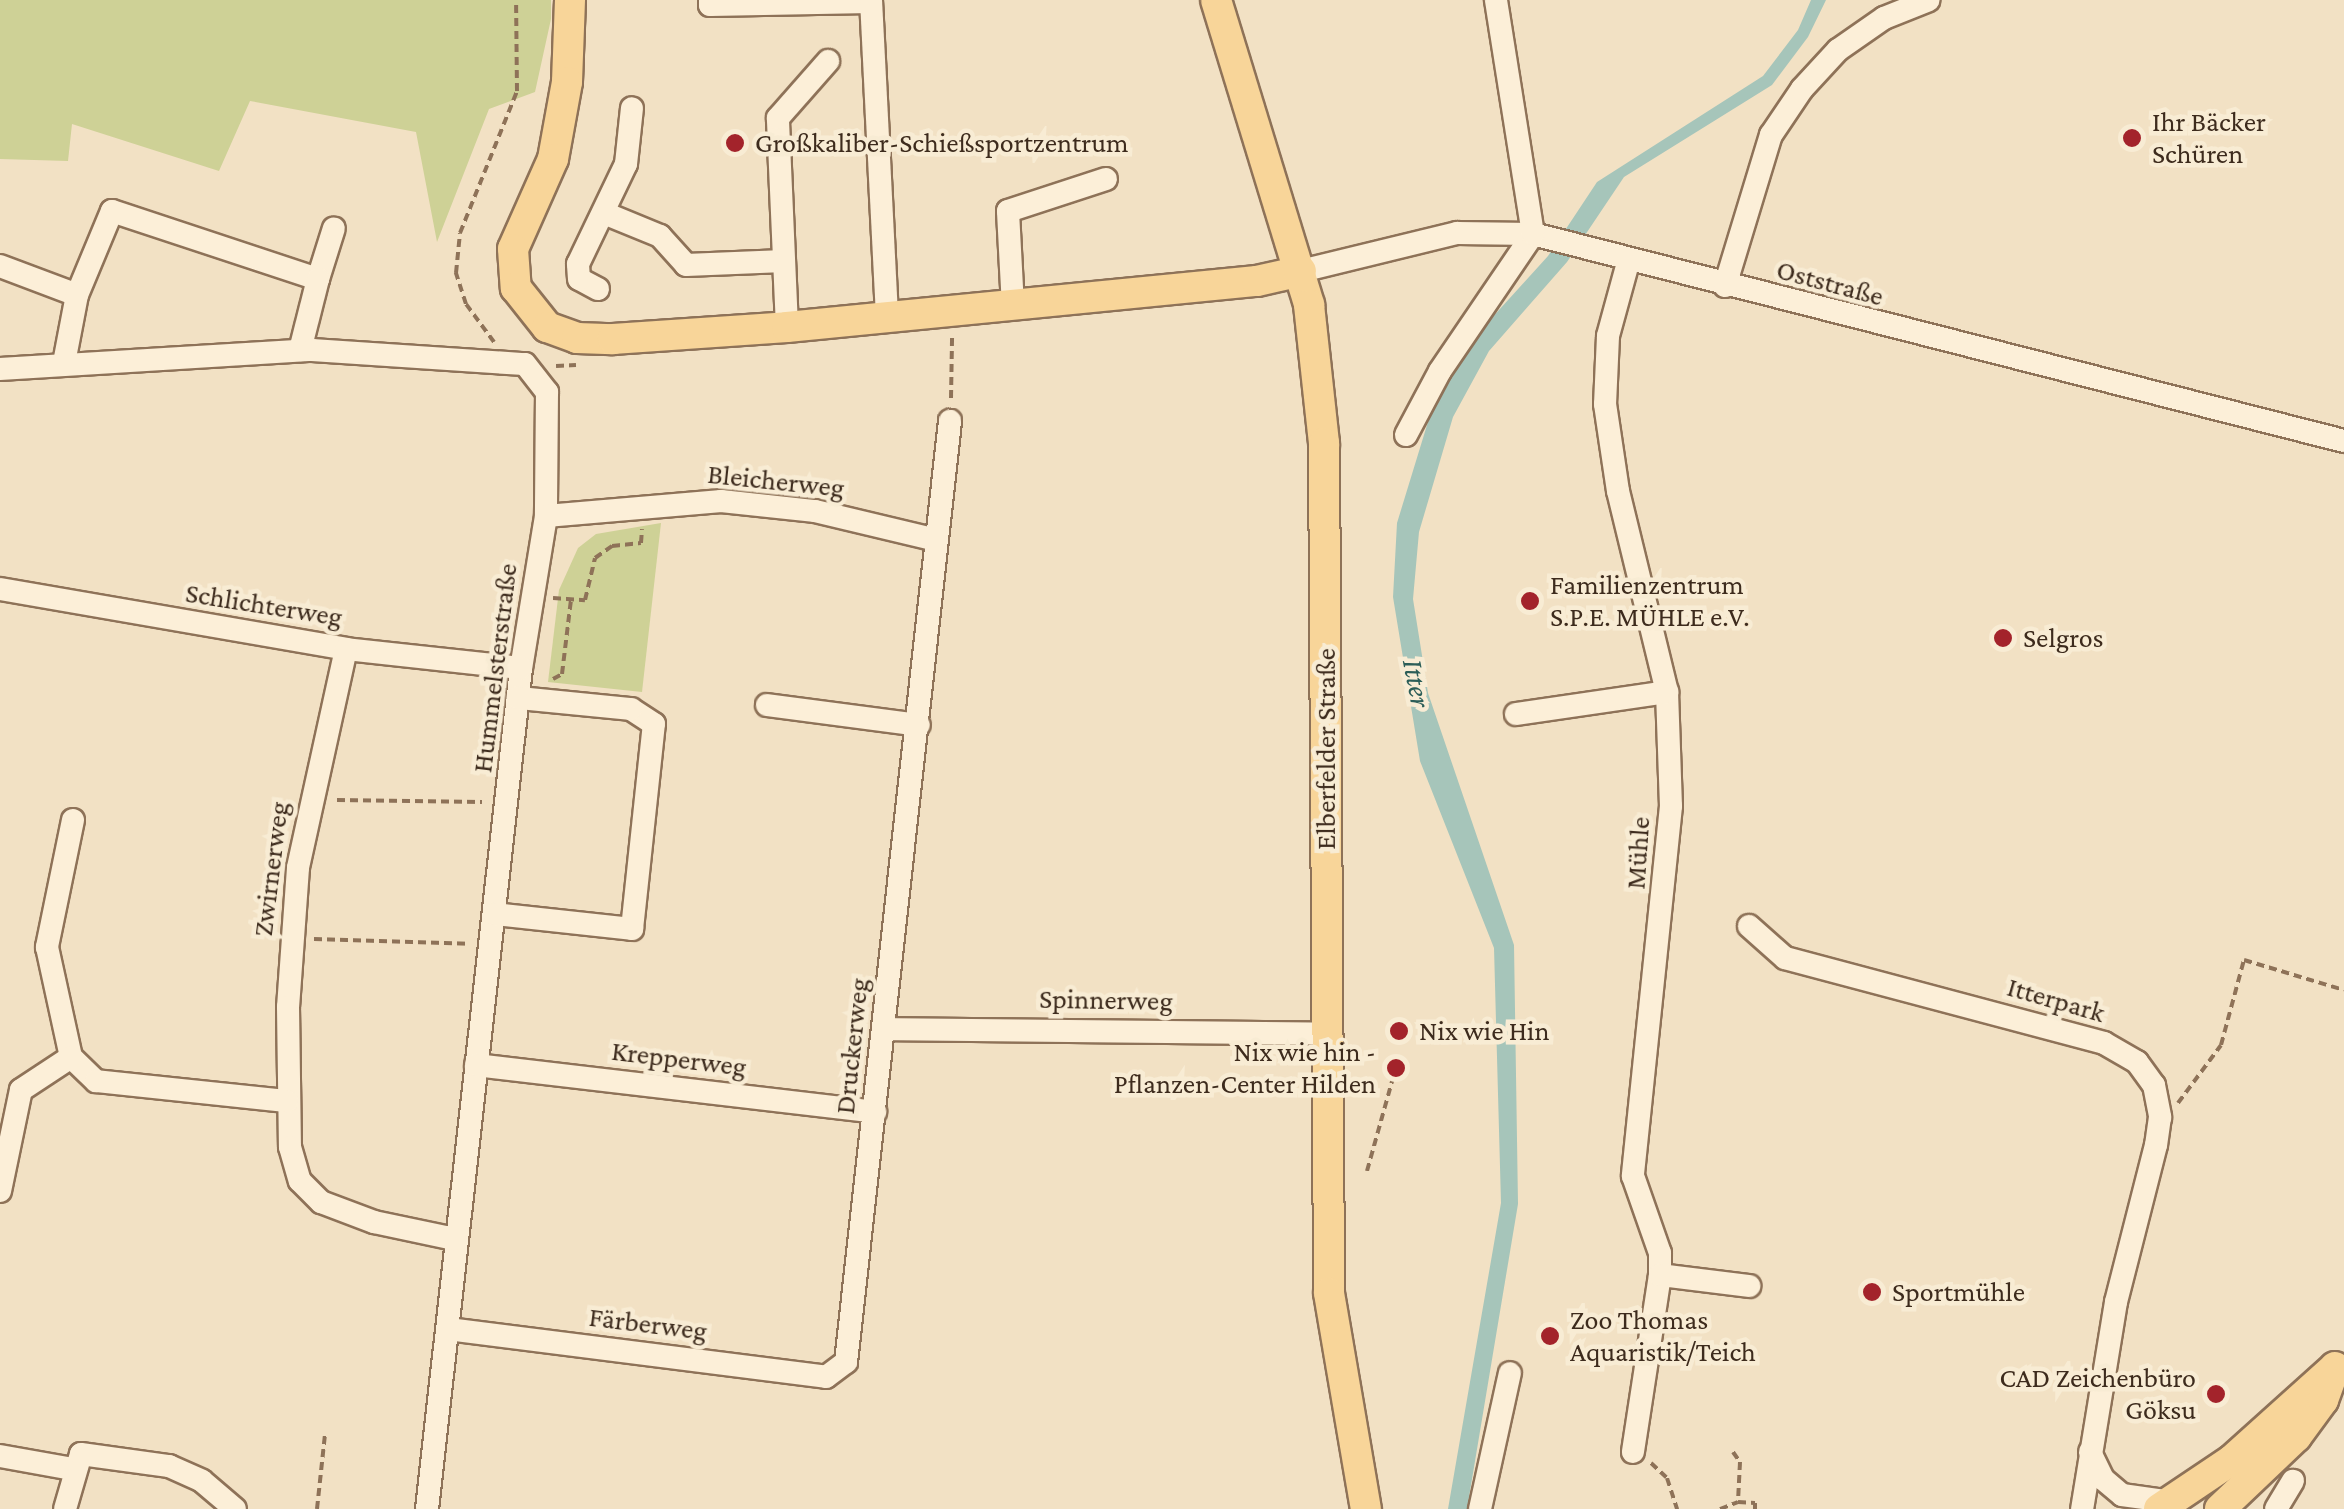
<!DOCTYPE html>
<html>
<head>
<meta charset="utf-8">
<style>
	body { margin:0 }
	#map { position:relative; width:2344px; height:1509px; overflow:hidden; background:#f2e1c4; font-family:"Crimson Pro",serif }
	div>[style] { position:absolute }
	.green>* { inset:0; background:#ced196 }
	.water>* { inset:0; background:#a6c5ba }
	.path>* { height:4px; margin-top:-2px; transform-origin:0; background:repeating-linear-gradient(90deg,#8e7258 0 8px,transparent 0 13px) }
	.roads { filter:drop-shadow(2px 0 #8e7258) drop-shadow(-2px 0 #8e7258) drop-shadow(0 2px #8e7258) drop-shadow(0 -2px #8e7258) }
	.minor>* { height:22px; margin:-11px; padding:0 11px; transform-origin:11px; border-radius:11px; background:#fcefd8 }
	.major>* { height:30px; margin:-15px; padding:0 15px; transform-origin:15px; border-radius:15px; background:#f8d599 }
	.dots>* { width:28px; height:28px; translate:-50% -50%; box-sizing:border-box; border:5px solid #f8ecd4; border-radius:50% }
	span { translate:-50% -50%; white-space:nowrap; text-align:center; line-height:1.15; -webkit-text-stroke:9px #f8ecd4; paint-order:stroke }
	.poi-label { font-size:28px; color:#3d2b1d }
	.left { translate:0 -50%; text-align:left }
	.right { translate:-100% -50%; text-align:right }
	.street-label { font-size:28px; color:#3d2b1d }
	.water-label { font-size:30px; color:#2c5e58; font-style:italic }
</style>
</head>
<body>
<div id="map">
	<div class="green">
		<i style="clip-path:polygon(0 0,551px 0,551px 19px,535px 92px,489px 109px,437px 242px,416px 132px,250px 101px,219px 171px,72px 124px,68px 161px,0 159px)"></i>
		<i style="clip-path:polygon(661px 523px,642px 692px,548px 682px,559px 590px,578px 548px,596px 534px)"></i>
	</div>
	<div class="water">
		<i style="clip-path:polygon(1811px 0,1826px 0,1808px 37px,1772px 85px,1624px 177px,1567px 262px,1489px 351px,1453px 417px,1419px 532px,1413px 599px,1428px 693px,1514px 945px,1518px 1204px,1467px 1509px,1448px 1509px,1501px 1203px,1494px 948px,1420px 761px,1393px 597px,1397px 523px,1431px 412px,1469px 343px,1548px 256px,1597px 182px,1763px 76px,1798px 30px)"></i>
	</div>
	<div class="path">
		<i style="left:494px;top:342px;width:47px;rotate:-126.4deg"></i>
		<i style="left:466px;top:304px;width:33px;rotate:-108deg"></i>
		<i style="left:456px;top:273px;width:40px;rotate:-84.3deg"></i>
		<i style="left:460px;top:233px;width:153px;rotate:-68.1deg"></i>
		<i style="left:517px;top:91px;width:91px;rotate:-90.6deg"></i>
		<i style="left:556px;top:366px;width:20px;rotate:-3deg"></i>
		<i style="left:951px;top:398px;width:60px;rotate:-89deg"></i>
		<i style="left:553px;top:598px;width:32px;rotate:4deg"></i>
		<i style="left:585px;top:600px;width:43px;rotate:-76.6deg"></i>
		<i style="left:595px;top:558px;width:21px;rotate:-35deg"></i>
		<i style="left:612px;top:546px;width:29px;rotate:-6deg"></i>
		<i style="left:641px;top:543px;width:14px;rotate:-86deg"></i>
		<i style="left:553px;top:679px;width:10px;rotate:-29deg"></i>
		<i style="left:562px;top:674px;width:75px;rotate:-83.1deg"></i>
		<i style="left:337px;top:800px;width:145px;rotate:0.8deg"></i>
		<i style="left:314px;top:939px;width:155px;rotate:1.8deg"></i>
		<i style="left:2178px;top:1103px;width:72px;rotate:-53.4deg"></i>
		<i style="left:2221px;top:1045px;width:88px;rotate:-74.9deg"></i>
		<i style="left:2244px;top:960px;width:104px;rotate:16.7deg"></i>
		<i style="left:1367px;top:1171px;width:97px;rotate:-74.4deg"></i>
		<i style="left:1733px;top:1452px;width:12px;rotate:55deg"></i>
		<i style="left:1740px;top:1462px;width:40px;rotate:92.9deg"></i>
		<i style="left:1738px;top:1502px;width:17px;rotate:3deg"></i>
		<i style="left:1755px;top:1503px;width:6px;rotate:90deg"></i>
		<i style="left:1651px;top:1463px;width:22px;rotate:43deg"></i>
		<i style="left:1667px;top:1478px;width:33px;rotate:72deg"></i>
		<i style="left:317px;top:1509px;width:75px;rotate:-83.9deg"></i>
		<i style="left:1720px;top:1509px;width:19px;rotate:-21deg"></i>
	</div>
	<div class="roads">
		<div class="minor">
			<i style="left:710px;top:0;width:5px;rotate:90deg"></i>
			<i style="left:710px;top:5px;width:161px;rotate:-1.1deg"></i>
			<i style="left:871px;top:0;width:318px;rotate:87.1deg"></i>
			<i style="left:604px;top:213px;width:61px;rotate:22.3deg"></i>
			<i style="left:660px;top:236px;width:39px;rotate:48deg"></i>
			<i style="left:686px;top:265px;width:98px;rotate:-2.3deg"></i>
			<i style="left:1629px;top:259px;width:80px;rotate:105.3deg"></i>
			<i style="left:1608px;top:336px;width:68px;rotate:92.5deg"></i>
			<i style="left:1605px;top:404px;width:88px;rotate:81.5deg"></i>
			<i style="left:1618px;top:491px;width:207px;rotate:76.3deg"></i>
			<i style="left:1667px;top:692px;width:114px;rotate:88deg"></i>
			<i style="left:1671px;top:806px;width:372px;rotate:95.9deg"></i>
			<i style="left:1633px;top:1176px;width:82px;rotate:70.7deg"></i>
			<i style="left:1660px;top:1253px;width:22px;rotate:90deg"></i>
			<i style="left:1660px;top:1275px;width:179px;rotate:98.7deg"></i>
			<i style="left:0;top:266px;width:82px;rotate:20.6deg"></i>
			<i style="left:1301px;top:271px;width:161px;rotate:-13.7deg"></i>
			<i style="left:1457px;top:233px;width:76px;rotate:0.8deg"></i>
			<i style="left:1533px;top:234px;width:837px;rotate:14.32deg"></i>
			<i style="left:318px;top:279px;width:53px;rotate:-72.6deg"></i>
			<i style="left:1725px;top:286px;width:158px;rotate:-73.1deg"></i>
			<i style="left:1771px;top:135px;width:55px;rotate:-56deg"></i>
			<i style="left:1802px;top:89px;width:53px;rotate:-47.3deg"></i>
			<i style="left:1838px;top:50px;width:56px;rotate:-34.8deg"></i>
			<i style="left:1884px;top:18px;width:48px;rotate:-21.8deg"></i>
			<i style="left:598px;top:289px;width:21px;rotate:-152deg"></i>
			<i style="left:579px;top:279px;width:15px;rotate:-94deg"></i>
			<i style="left:578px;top:264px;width:111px;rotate:-64.4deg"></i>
			<i style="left:626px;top:164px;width:56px;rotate:-83.9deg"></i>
			<i style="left:1013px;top:307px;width:96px;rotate:-93deg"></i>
			<i style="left:1008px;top:211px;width:103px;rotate:-18.1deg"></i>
			<i style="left:787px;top:327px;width:209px;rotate:-92.5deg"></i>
			<i style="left:778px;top:118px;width:76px;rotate:-48.7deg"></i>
			<i style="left:64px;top:363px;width:69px;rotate:-79.2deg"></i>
			<i style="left:77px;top:295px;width:91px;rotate:-67.4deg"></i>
			<i style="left:112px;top:211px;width:217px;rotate:18.3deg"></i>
			<i style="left:318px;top:279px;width:73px;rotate:104.2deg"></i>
			<i style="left:0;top:369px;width:313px;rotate:-3.5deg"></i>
			<i style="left:312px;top:350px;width:213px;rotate:3.8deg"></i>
			<i style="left:525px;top:364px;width:36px;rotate:52deg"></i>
			<i style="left:547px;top:392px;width:124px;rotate:90.5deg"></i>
			<i style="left:546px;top:516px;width:154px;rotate:99.3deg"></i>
			<i style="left:521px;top:668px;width:846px;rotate:96.38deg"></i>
			<i style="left:1406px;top:435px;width:72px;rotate:-62deg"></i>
			<i style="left:1440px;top:371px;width:166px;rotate:-55.8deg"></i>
			<i style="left:1533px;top:234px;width:237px;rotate:-99deg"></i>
			<i style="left:546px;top:516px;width:176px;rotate:-4.9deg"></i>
			<i style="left:721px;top:501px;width:95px;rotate:6.1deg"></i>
			<i style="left:815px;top:511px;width:125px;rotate:13.4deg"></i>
			<i style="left:0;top:589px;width:351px;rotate:9.8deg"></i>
			<i style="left:346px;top:649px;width:176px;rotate:6.2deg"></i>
			<i style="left:346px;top:649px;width:224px;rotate:102.4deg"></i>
			<i style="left:298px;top:868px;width:139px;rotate:94.1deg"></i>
			<i style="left:288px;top:1007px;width:140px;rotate:89.2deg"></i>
			<i style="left:290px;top:1147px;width:35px;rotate:74deg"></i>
			<i style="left:300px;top:1181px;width:30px;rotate:45deg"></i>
			<i style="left:321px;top:1202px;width:57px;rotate:20.7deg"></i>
			<i style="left:374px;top:1222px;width:83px;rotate:11.9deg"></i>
			<i style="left:767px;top:705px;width:153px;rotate:7.5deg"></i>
			<i style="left:1516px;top:714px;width:153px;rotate:-8.3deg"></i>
			<i style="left:73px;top:820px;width:130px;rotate:101.6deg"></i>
			<i style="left:47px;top:947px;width:113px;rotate:77.7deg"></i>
			<i style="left:71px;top:1057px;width:35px;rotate:44deg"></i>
			<i style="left:96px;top:1081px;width:192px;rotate:6deg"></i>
			<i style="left:495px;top:914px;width:138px;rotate:6.2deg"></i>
			<i style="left:632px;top:929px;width:206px;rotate:-83.9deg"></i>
			<i style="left:654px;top:724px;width:27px;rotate:-147deg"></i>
			<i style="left:631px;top:709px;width:114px;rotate:-174.4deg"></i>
			<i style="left:1749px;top:926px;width:48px;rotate:41.6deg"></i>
			<i style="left:1785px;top:958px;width:330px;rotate:14.9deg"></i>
			<i style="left:2104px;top:1043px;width:38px;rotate:30deg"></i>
			<i style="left:2137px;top:1062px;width:29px;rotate:54deg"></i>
			<i style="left:2154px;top:1085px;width:33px;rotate:79deg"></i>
			<i style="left:2160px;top:1117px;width:28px;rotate:98deg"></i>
			<i style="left:2156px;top:1145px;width:162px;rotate:104.3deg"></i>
			<i style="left:2116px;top:1302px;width:210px;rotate:99.3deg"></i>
			<i style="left:885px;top:1029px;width:441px;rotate:0.6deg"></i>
			<i style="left:476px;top:1065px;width:402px;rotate:6.7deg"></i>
			<i style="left:0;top:1191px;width:103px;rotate:-78.3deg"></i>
			<i style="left:21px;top:1090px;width:60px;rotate:-33.4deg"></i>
			<i style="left:1660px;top:1275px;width:90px;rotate:7deg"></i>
			<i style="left:448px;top:1329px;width:381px;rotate:7.2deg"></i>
			<i style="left:826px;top:1377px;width:25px;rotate:-37deg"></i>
			<i style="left:846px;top:1362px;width:947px;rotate:-83.69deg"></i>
			<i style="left:2090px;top:1452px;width:30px;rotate:64deg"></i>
			<i style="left:2103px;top:1479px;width:25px;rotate:40deg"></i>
			<i style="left:2122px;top:1495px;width:50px;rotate:8deg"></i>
			<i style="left:0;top:1456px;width:73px;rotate:10.2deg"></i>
			<i style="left:65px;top:1509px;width:57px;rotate:-73.8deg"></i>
			<i style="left:81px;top:1454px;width:89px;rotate:7.8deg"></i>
			<i style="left:169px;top:1466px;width:36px;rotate:24deg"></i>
			<i style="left:202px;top:1481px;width:43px;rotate:40.3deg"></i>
			<i style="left:1480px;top:1509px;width:139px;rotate:-77.6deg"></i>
			<i style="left:2276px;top:1509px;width:33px;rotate:-59deg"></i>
		</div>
		<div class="major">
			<i style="left:570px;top:0;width:82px;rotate:92.1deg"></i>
			<i style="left:567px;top:82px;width:78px;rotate:100.3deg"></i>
			<i style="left:553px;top:159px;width:98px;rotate:114deg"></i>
			<i style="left:513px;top:249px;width:39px;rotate:86deg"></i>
			<i style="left:516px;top:288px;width:50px;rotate:51.5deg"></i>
			<i style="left:547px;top:327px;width:32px;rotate:20deg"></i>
			<i style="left:577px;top:338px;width:36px;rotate:2deg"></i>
			<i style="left:613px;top:339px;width:174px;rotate:-3.9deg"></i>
			<i style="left:787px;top:327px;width:472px;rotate:-5.6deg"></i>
			<i style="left:1257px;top:281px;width:45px;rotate:-12.8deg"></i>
			<i style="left:1216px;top:0;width:319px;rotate:73deg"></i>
			<i style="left:1309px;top:305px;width:139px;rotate:83.8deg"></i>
			<i style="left:1324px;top:443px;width:850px;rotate:89.66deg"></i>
			<i style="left:1329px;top:1293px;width:219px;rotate:80.3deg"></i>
			<i style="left:2159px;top:1509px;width:88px;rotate:-33.9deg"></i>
			<i style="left:2232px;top:1460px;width:137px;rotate:-42deg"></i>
			<i style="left:2220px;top:1509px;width:105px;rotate:-43.5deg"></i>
			<i style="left:2296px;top:1437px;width:46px;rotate:-53.9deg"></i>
			<i style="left:2323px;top:1400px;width:35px;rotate:-70deg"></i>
		</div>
	</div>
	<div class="dots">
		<i style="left:2132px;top:138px;background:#a3232b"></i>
		<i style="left:735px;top:143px;background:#a3232b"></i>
		<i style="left:1530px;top:601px;background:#a3232b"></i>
		<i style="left:2003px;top:638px;background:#a3232b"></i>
		<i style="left:1399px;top:1031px;background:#a3232b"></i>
		<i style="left:1396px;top:1068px;background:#a3232b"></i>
		<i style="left:1872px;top:1292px;background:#a3232b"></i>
		<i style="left:1550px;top:1336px;background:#a3232b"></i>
		<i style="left:2216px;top:1394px;background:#a3232b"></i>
	</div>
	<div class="poi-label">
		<span class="left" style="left:2152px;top:138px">Ihr Bäcker<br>Schüren</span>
		<span class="left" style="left:755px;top:143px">Großkaliber-Schießsportzentrum</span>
		<span class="left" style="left:1550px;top:601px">Familienzentrum<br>S.P.E. MÜHLE e.V.</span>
		<span class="left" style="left:2023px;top:638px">Selgros</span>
		<span class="left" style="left:1419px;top:1031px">Nix wie Hin</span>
		<span class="right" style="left:1376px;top:1068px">Nix wie hin -<br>Pflanzen-Center Hilden</span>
		<span class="left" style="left:1892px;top:1292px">Sportmühle</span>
		<span class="left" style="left:1570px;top:1336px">Zoo Thomas<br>Aquaristik/Teich</span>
		<span class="right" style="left:2196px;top:1394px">CAD Zeichenbüro<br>Göksu</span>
	</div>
	<div class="street-label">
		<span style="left:1830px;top:283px;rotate:15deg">Oststraße</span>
		<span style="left:776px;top:481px;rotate:6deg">Bleicherweg</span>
		<span style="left:264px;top:605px;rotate:9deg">Schlichterweg</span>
		<span style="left:495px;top:668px;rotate:-83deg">Hummelsterstraße</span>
		<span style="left:1326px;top:749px;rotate:-90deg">Elberfelder Straße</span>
		<span style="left:1638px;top:853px;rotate:-86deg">Mühle</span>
		<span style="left:271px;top:869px;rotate:-83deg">Zwirnerweg</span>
		<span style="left:1106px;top:1000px;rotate:1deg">Spinnerweg</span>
		<span style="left:2056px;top:1000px;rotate:16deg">Itterpark</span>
		<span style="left:852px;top:1046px;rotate:-84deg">Druckerweg</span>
		<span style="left:679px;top:1059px;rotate:7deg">Krepperweg</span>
		<span style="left:648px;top:1324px;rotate:7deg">Färberweg</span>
	</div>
	<div class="water-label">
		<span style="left:1417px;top:683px;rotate:79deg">Itter</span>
	</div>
</div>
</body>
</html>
